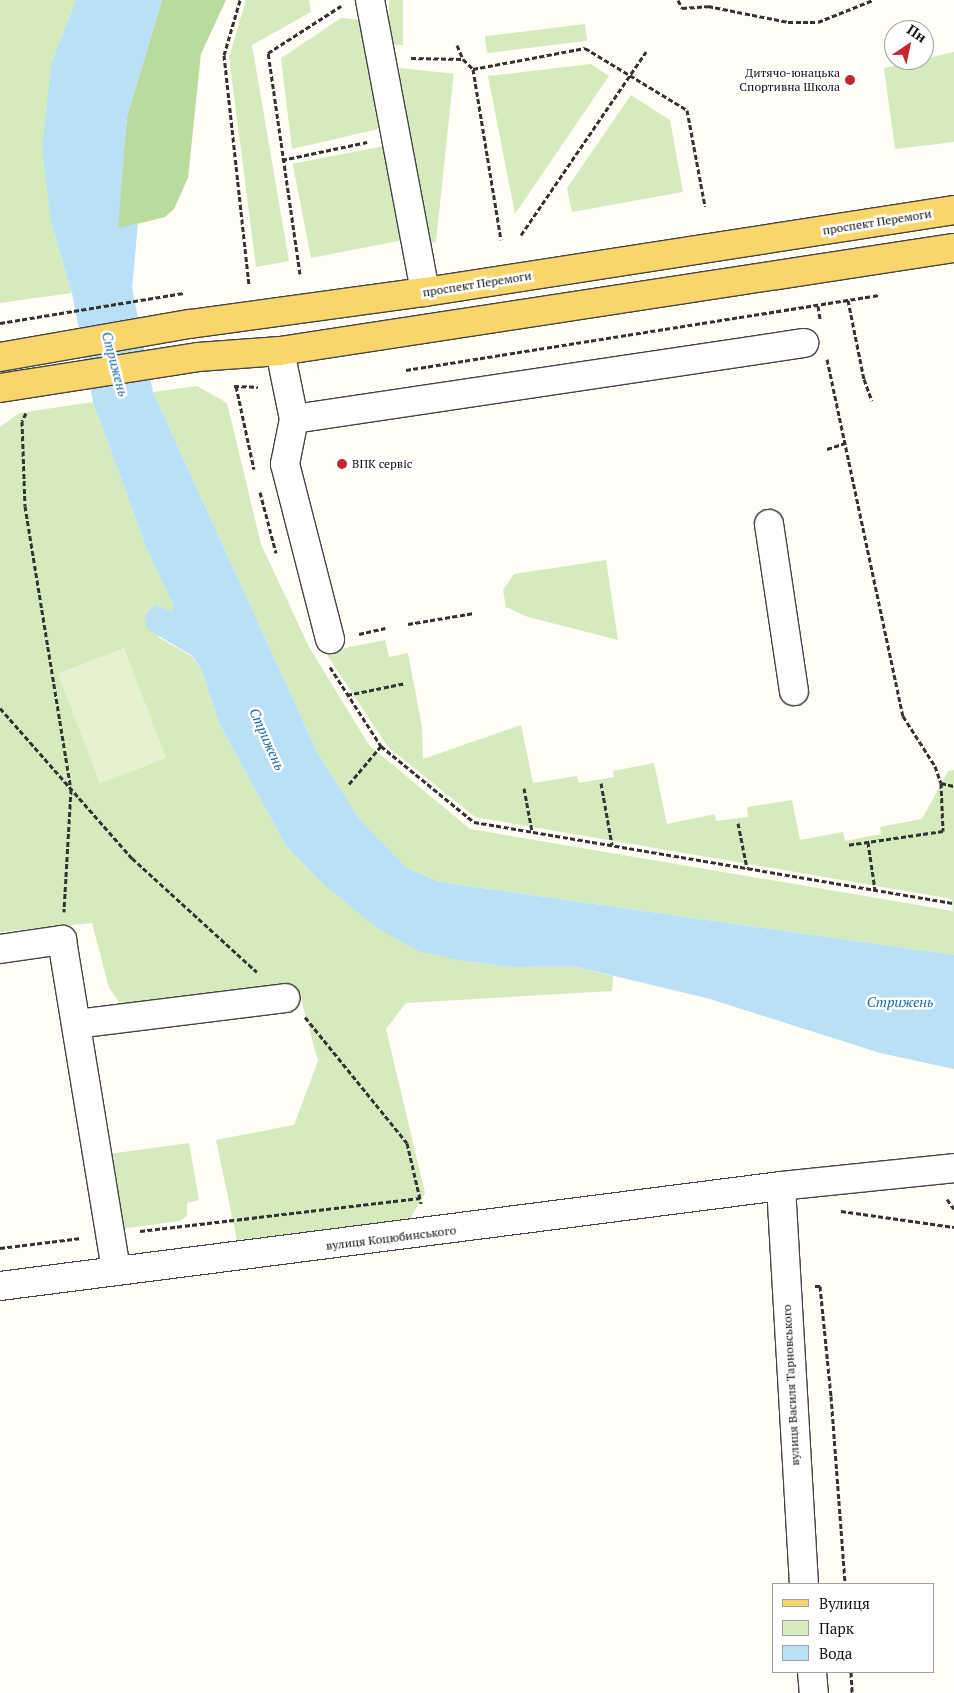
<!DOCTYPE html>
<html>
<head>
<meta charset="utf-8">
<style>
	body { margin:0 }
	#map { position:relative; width:954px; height:1693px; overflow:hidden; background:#fffdf5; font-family:"PT Serif",serif }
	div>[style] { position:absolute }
	.green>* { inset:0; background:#d5ebbd; transform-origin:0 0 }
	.forest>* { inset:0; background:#b9dc9c }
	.pitch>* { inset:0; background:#e6f2cf; transform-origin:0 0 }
	.water>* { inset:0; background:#b9e0f7 }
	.path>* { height:3px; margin-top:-1.5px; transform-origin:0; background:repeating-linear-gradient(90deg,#333 0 5px,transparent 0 7.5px) }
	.roads { filter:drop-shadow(1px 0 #444) drop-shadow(-1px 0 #444) drop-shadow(0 1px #444) drop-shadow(0 -1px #444) }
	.minor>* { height:28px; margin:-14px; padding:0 14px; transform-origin:14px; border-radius:14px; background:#fff }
	.major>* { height:28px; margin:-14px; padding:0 14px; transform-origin:14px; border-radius:14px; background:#f9d66b }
	.dots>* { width:14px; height:14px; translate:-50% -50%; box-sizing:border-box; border:2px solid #fff; border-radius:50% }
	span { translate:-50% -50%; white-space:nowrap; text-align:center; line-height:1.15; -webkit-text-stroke:5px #fff; paint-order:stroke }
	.poi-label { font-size:12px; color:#111 }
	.right { translate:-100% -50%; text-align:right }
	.left { translate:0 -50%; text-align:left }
	.street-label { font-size:12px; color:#111 }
	.water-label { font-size:14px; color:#1768a6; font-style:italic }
	.legend { position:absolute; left:772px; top:1583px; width:162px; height:90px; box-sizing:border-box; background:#fff; border:1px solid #a0a0a0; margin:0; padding:6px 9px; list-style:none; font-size:15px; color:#111 }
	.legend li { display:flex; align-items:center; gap:10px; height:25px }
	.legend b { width:25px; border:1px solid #a0a0a0 }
	.north { position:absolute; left:884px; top:20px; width:50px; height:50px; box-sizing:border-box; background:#fff; border:1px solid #a0a0a0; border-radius:50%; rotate:34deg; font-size:14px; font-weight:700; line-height:20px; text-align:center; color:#111 }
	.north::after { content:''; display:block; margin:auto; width:18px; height:22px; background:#c4262e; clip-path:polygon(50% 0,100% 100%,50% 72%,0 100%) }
</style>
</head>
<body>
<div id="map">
	<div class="green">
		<i style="clip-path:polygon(0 0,76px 0,52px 61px,51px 222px,72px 293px,0 303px)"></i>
		<i style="clip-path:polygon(246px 0,309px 0,311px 12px,252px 45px,289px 261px,256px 267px,229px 57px)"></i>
		<i style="left:389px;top:0;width:14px;height:45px"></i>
		<i style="clip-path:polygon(341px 18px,363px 20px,383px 128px,292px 149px,281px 58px)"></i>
		<i style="left:585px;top:24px;width:17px;height:101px;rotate:83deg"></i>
		<i style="clip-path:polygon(954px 52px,954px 142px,895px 149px,884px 68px)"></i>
		<i style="clip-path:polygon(591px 64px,609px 76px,515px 214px,488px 76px)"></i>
		<i style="left:400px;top:68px;width:54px;height:170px;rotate:6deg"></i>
		<i style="clip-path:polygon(631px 95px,670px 120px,683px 192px,572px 212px,567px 188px)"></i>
		<i style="left:384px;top:146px;width:96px;height:93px;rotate:79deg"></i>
		<i style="clip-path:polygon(197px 386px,227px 403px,261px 544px,309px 647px,369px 745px,470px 829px,953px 911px,952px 899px,475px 817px,388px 747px,325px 652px,385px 640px,389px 657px,408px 653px,422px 727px,423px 759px,521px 725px,533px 783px,577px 776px,579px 783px,614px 777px,613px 771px,654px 763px,667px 824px,715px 814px,716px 821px,748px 817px,747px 807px,792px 800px,800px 840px,843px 832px,845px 841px,881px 834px,880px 827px,922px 819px,948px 771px,954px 770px,954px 955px,440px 882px,407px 868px,361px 821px,318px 754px,153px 392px)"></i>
		<i style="clip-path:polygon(93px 402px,147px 549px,173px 603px,173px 612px,158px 637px,191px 656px,201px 668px,219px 723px,286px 846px,321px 882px,464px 961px,513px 967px,573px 966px,613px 976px,612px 991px,406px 1003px,386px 1029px,425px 1193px,410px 1219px,237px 1240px,216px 1140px,294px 1125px,318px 1061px,298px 988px,136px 1008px,119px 1002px,109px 988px,92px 923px,0 932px,0 427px,19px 413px)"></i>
		<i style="clip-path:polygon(606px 560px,618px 640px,528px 617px,506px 607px,503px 590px,514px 574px)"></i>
		<i style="clip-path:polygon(189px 1143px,199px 1200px,187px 1203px,187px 1216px,180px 1221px,120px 1229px,109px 1154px)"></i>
	</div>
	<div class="forest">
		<i style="clip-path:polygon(162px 0,226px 0,201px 54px,188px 178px,174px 209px,165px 217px,117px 229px,127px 116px)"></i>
	</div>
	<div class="pitch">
		<i style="left:124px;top:648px;width:118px;height:71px;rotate:69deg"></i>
	</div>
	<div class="water">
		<i style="clip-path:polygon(76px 0,162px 0,127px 116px,118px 228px,138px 223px,132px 288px,153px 392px,318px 754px,361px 821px,407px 868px,440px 882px,954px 955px,954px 1069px,880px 1053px,710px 999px,573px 966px,513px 967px,464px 961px,418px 951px,377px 928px,321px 882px,286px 846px,219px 723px,201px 668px,191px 655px,147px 629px,145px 615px,156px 605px,173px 612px,173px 604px,147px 549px,93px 402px,72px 293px,51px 222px,42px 147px,52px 61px)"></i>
	</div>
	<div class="path">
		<i style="left:240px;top:0;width:57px;rotate:106.2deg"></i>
		<i style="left:224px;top:55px;width:231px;rotate:83.8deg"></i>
		<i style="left:678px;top:0;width:9px;rotate:63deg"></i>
		<i style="left:682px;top:8px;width:26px;rotate:-4deg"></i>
		<i style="left:708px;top:6px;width:82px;rotate:11.3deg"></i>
		<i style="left:788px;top:22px;width:30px"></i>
		<i style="left:818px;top:22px;width:59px;rotate:-21.8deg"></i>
		<i style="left:457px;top:45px;width:15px;rotate:67deg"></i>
		<i style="left:463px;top:59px;width:14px;rotate:45deg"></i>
		<i style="left:473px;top:69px;width:173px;rotate:80.7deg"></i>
		<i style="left:411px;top:58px;width:52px;rotate:1.1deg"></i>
		<i style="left:473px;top:69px;width:114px;rotate:-10.6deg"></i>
		<i style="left:585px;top:48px;width:119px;rotate:31.3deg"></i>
		<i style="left:687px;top:110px;width:98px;rotate:79.4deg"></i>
		<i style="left:282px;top:160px;width:87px;rotate:-12deg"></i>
		<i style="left:521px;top:235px;width:222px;rotate:-55.7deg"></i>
		<i style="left:300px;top:274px;width:223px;rotate:-98.2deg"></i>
		<i style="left:268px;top:53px;width:87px;rotate:-32.8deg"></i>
		<i style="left:848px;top:300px;width:81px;rotate:78.6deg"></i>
		<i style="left:864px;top:379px;width:23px;rotate:70deg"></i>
		<i style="left:818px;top:306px;width:13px;rotate:81deg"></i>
		<i style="left:0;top:323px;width:186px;rotate:-9.3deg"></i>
		<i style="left:827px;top:359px;width:365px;rotate:78deg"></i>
		<i style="left:903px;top:716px;width:59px;rotate:57.4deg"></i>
		<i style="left:935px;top:766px;width:18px;rotate:71deg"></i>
		<i style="left:941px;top:783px;width:48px;rotate:87.6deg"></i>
		<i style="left:943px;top:831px;width:97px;rotate:171.7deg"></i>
		<i style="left:406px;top:370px;width:479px;rotate:-9deg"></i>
		<i style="left:234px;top:386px;width:24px;rotate:2deg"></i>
		<i style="left:236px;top:386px;width:85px;rotate:77.8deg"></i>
		<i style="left:26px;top:413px;width:9px;rotate:117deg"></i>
		<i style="left:22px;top:421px;width:85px;rotate:88deg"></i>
		<i style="left:25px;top:506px;width:287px;rotate:80.8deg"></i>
		<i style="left:71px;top:789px;width:123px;rotate:93.3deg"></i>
		<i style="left:827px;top:449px;width:19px;rotate:-18deg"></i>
		<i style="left:260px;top:492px;width:63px;rotate:75.3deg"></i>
		<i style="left:408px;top:624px;width:67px;rotate:-9.5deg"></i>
		<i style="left:359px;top:634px;width:27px;rotate:-13deg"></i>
		<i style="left:330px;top:667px;width:94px;rotate:57.2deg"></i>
		<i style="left:381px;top:746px;width:120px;rotate:39.3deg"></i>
		<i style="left:474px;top:822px;width:487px;rotate:9.6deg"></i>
		<i style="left:347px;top:695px;width:60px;rotate:-11.5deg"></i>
		<i style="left:0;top:708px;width:200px;rotate:48.7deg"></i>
		<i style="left:132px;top:858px;width:169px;rotate:42.4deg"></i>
		<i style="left:601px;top:783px;width:63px;rotate:79.9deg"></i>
		<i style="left:941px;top:783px;width:13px;rotate:13deg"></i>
		<i style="left:349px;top:784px;width:50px;rotate:-49.9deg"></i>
		<i style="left:524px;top:788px;width:44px;rotate:79.5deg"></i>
		<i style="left:738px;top:823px;width:46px;rotate:78.7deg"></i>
		<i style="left:868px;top:842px;width:49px;rotate:81.7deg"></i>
		<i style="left:305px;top:1017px;width:162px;rotate:51deg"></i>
		<i style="left:407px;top:1143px;width:62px;rotate:76.9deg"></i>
		<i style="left:947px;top:1199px;width:12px;rotate:55deg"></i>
		<i style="left:841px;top:1211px;width:114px;rotate:8.1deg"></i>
		<i style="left:140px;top:1231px;width:282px;rotate:-6.7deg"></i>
		<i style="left:0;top:1248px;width:82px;rotate:-7deg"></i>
		<i style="left:815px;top:1286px;width:5px"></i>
		<i style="left:820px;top:1286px;width:111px;rotate:84.3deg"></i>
		<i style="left:831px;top:1396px;width:189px;rotate:85.7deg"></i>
		<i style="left:851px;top:1672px;width:21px;rotate:87deg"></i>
	</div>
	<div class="roads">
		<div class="minor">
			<i style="left:370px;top:0;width:297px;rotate:79.3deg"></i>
			<i style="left:280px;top:351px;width:69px;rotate:78.4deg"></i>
			<i style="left:294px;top:419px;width:516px;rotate:-8.48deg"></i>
			<i style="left:294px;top:419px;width:46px;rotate:101.3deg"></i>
			<i style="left:285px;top:464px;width:181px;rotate:75.6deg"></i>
			<i style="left:769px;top:524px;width:169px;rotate:81.5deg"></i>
			<i style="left:0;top:949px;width:63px;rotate:-8.3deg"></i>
			<i style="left:62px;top:940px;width:335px;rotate:80.7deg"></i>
			<i style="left:77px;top:1024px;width:210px;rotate:-7.1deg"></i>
			<i style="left:781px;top:1186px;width:399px;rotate:86.7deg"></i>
			<i style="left:0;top:1286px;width:787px;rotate:-7.3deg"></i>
			<i style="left:781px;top:1186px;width:174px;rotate:-5.9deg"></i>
			<i style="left:812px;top:1672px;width:21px;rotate:85deg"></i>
		</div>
		<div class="major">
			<i style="left:0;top:357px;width:193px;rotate:-9.9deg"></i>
			<i style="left:190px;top:324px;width:237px;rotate:-7.8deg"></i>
			<i style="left:425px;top:292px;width:535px;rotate:-8.81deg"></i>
			<i style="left:0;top:388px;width:200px;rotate:-8.9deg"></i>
			<i style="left:198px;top:357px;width:82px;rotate:-4.2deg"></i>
			<i style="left:280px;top:351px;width:682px;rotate:-8.69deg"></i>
		</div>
	</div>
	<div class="dots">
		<i style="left:850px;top:80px;background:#c4262e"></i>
		<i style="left:342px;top:464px;background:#c4262e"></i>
	</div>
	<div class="poi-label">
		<span class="right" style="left:840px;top:80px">Дитячо-юнацька<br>Спортивна Школа</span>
		<span class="left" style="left:352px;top:464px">ВПК сервіс</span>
	</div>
	<div class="street-label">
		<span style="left:877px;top:222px;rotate:-9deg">проспект Перемоги</span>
		<span style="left:477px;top:284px;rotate:-9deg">проспект Перемоги</span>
		<span style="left:391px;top:1238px;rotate:-7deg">вулиця Коцюбинського</span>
		<span style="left:791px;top:1385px;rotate:-93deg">вулиця Василя Тарновського</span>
	</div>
	<div class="water-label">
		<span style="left:115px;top:364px;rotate:75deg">Стрижень</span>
		<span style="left:267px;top:739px;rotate:66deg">Стрижень</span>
		<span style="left:900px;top:1002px">Стрижень</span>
	</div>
	<ul class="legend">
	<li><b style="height:6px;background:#f9d66b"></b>Вулиця</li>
	<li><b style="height:14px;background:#d5ebbd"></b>Парк</li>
	<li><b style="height:14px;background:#b9e0f7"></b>Вода</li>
	</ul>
	<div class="north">Пн</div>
</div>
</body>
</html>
